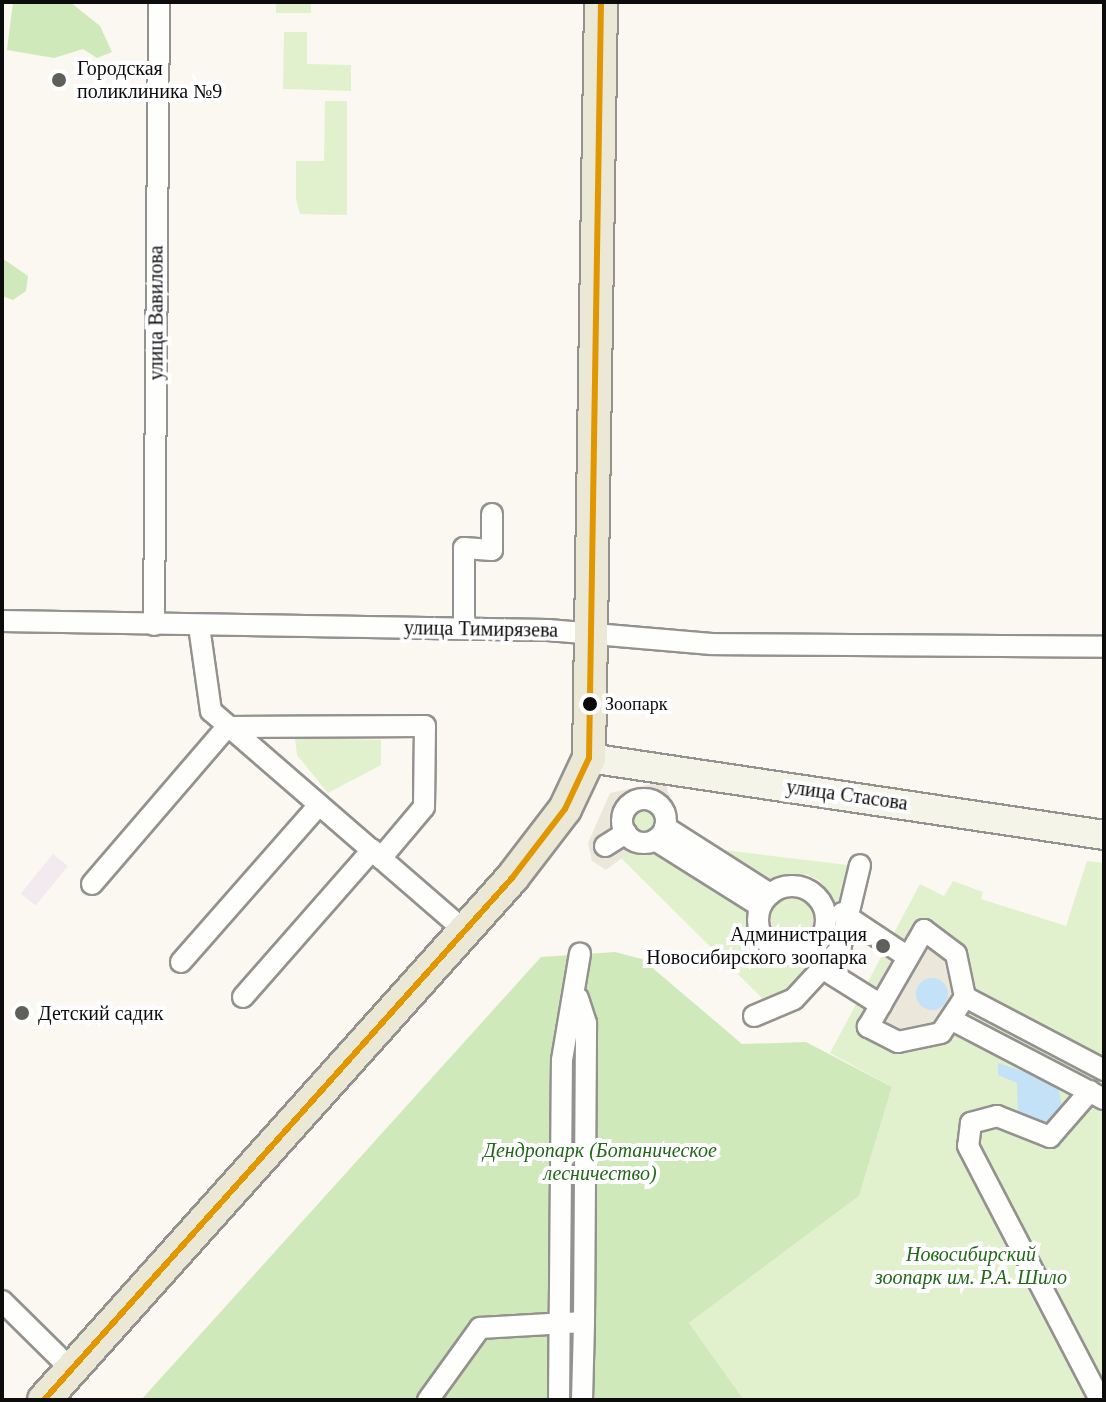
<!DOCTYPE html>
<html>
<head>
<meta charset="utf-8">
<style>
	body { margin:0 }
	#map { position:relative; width:1106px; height:1402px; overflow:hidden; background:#faf8f0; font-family:"Times New Roman",serif }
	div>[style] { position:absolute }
	.industrial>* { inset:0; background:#f2eaee; transform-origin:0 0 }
	.green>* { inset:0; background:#e1f1ce; transform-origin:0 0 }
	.round { border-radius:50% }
	.forest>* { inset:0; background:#d0e9bb }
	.plaza>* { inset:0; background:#ebe8db }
	.water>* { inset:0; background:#c3e1f7 }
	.roads { filter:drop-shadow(2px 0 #93928f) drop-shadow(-2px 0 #93928f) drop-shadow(0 2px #93928f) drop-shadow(0 -2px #93928f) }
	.street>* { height:20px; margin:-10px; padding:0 10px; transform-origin:10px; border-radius:10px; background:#fefefd }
	.street>.ring { margin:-10px; padding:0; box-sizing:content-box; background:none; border:20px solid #fefefd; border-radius:50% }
	.secondary>* { height:28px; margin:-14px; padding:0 14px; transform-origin:14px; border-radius:14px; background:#f4f4e8 }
	.primary>* { height:32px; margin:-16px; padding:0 16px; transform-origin:16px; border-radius:16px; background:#ece8d6 }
	.bus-1>* { height:6px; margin:-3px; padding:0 3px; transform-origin:3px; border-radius:3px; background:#e09701 }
	.dots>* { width:22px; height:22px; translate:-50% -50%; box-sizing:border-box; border:4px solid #fff; border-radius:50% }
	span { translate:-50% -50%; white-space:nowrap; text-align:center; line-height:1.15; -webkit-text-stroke:8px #fff; paint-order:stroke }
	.bus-label { font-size:18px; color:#0c0c0c }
	.left { translate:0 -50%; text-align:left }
	.poi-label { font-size:20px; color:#0c0c0c }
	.right { translate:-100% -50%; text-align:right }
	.street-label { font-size:20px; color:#0c0c0c }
	.park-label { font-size:20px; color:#236719; font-style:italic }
	.frame { position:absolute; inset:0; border:4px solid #0c0c0c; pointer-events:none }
</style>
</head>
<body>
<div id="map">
	<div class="industrial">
		<i style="left:53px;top:854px;width:19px;height:51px;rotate:39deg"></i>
	</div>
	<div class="green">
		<i style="left:276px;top:2px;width:35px;height:11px"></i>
		<i style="clip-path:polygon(284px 32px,307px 32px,307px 64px,351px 65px,351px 91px,283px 89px)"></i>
		<i style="clip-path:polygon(325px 101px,347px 101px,347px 215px,300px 214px,296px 199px,296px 161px,324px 161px)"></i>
		<i style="clip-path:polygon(295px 738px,381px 740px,381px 765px,328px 793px,297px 755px)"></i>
		<i class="round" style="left:629px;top:808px;width:30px;height:30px"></i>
		<i style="clip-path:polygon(638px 846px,658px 849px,746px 905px,801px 966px,815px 961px,804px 980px,767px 1003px,621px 858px)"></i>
		<i style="clip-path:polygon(707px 848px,848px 865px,844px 906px,839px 911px,819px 880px,803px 873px,762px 883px)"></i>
		<i style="clip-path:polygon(1087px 861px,1104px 863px,1104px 1400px,744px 1400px,689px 1323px,859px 1196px,892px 1087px,830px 1053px,920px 884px,944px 896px,953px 881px,983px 892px,981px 899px,1066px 926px)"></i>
		<i class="round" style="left:771px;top:897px;width:44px;height:44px"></i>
	</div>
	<div class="forest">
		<i style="clip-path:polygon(13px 2px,70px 2px,100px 26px,112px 52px,97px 58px,83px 49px,54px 58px,7px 50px)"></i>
		<i style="clip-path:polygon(2px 258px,28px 276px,26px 291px,13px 300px,2px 296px)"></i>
		<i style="clip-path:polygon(615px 952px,642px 959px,742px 1044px,806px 1042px,892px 1087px,859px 1196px,689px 1323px,744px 1400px,141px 1400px,541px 957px)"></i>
	</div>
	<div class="plaza">
		<i style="clip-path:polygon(evenodd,665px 781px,679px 831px,762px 883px,803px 873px,830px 894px,839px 911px,835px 934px,815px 961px,784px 966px,762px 956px,746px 929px,746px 905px,659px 849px,638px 846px,606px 870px,592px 861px,588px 843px,610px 793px,665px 781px,647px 808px,659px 824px,641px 838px,629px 822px,647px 808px,665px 781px,785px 898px,800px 898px,815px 913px,803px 940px,787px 941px,771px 926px,772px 910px,785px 898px)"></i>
		<i style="clip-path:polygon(908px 928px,965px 975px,941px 1033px,875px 1033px,857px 1019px)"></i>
	</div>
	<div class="water">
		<i class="round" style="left:916px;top:978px;width:32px;height:32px"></i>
		<i style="clip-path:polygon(998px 1063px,1057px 1083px,1064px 1115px,1043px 1127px,1018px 1115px,1017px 1083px,998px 1075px)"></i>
	</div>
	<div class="roads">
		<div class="street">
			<i style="left:2px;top:621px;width:546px;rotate:0.94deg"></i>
			<i style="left:548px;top:630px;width:164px;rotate:4.9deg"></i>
			<i style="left:711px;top:644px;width:393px;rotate:0.4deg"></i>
			<i style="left:154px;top:625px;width:623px;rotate:-89.54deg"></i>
			<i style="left:199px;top:626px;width:86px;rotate:82deg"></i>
			<i style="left:211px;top:711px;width:336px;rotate:40.9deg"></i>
			<i style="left:464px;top:628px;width:80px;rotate:-90deg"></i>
			<i style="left:464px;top:548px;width:28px;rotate:4deg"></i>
			<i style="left:492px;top:550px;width:36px;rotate:-90deg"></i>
			<i class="ring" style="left:622px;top:799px;width:24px;height:24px"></i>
			<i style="left:665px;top:827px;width:125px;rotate:32.5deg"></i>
			<i style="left:655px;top:840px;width:124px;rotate:32.2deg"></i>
			<i style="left:605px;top:846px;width:25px;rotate:-32deg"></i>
			<i style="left:92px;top:884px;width:207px;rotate:-49.3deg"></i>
			<i style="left:227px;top:727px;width:198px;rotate:-0.3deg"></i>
			<i style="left:425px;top:726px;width:81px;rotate:90.7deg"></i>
			<i style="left:424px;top:807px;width:67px;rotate:130.1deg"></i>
			<i class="ring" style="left:758px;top:886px;width:48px;height:48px"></i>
			<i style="left:842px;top:913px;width:79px;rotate:33.7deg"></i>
			<i style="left:924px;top:930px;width:40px;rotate:37deg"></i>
			<i style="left:956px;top:954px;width:44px;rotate:78.2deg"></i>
			<i style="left:965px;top:997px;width:43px;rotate:123.7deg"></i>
			<i style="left:941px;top:1033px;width:44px;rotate:168.2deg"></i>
			<i style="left:898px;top:1042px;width:34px;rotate:-153deg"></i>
			<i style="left:868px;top:1027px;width:112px;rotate:-60deg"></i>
			<i style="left:181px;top:962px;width:209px;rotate:-48.7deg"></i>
			<i style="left:825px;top:970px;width:66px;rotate:32deg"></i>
			<i style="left:243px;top:997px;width:196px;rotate:-48.7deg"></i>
			<i style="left:965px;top:997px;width:157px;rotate:27.7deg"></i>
			<i style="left:754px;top:1016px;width:43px;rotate:-23deg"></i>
			<i style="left:794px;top:999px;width:68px;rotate:-47.4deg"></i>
			<i style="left:840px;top:949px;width:86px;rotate:-76.6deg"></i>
			<i style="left:954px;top:1021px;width:169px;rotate:27.5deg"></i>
			<i style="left:1090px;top:1091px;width:61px;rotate:131deg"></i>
			<i style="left:1050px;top:1137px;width:57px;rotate:-158.4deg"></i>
			<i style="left:997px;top:1116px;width:27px;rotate:165deg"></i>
			<i style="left:971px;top:1123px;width:23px;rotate:97deg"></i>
			<i style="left:968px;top:1146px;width:286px;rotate:62.5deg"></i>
			<i style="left:2px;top:1301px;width:97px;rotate:44.6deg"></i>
			<i style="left:428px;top:1400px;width:89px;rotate:-54.2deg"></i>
			<i style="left:480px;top:1328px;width:104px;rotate:-3.3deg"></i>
			<i style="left:584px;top:1322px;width:299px;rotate:-89.6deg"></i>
			<i style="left:586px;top:1023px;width:26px;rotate:-108deg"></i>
			<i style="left:559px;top:1400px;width:340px;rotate:-89.5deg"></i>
			<i style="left:562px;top:1060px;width:108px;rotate:-80.4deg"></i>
			<i style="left:582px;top:1400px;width:78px;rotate:-88.5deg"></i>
		</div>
		<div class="secondary">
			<i style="left:589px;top:758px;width:521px;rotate:8.5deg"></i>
		</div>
		<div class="primary">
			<i style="left:44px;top:1400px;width:701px;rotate:-48.12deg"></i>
			<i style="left:512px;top:878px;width:87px;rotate:-52.5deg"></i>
			<i style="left:565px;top:809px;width:56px;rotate:-64.8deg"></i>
			<i style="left:589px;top:758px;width:756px;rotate:-89.09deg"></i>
		</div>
	</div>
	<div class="bus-1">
		<i style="left:44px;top:1400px;width:701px;rotate:-48.12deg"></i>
		<i style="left:512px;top:878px;width:87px;rotate:-52.5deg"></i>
		<i style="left:565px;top:809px;width:56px;rotate:-64.8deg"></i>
		<i style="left:589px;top:758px;width:756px;rotate:-89.09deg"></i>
	</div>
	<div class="dots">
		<i style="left:59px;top:80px;background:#5f5f5c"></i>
		<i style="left:590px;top:704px;background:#0c0c0c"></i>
		<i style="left:883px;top:946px;background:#5f5f5c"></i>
		<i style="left:22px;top:1013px;background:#5f5f5c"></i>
	</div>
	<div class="bus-label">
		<span class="left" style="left:605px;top:704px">Зоопарк</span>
	</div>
	<div class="poi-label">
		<span class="left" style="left:77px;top:80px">Городская<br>поликлиника №9</span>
		<span class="right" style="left:867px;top:946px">Администрация<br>Новосибирского зоопарка</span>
		<span class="left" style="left:38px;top:1013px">Детский садик</span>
	</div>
	<div class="street-label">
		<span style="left:156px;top:313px;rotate:-90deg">улица Вавилова</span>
		<span style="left:481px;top:629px;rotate:1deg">улица Тимирязева</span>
		<span style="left:847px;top:795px;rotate:8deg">улица Стасова</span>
	</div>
	<div class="park-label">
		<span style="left:600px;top:1162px">Дендропарк (Ботаническое<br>лесничество)</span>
		<span style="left:971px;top:1266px">Новосибирский<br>зоопарк им. Р.А. Шило</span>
	</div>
	<div class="frame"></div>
</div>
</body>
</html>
